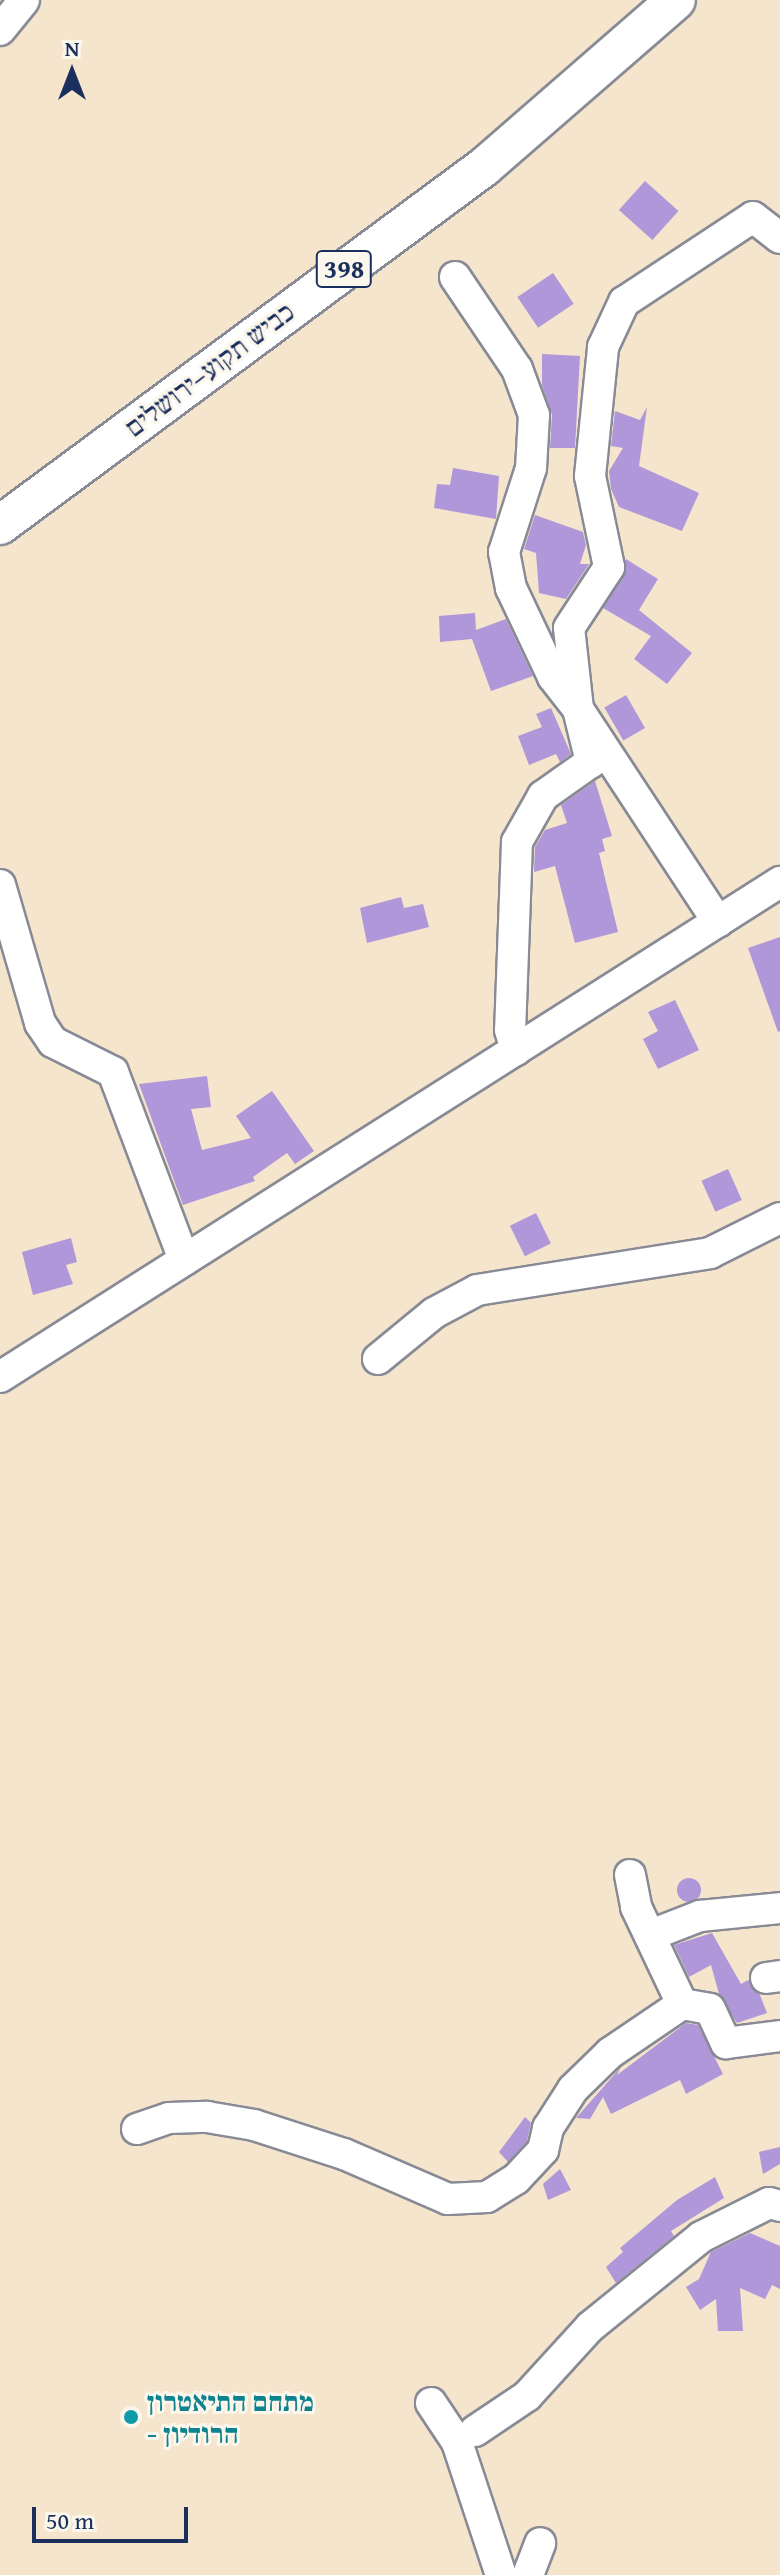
<!DOCTYPE html>
<html>
<head>
<meta charset="utf-8">
<style>
	body { margin:0 }
	#map { position:relative; width:780px; height:2575px; overflow:hidden; background:#f4e5cc; font-family:"Gentium Book Plus","Frank Ruhl Libre",serif }
	div>[style] { position:absolute }
	.building>* { inset:0; background:#b097da; transform-origin:0 0 }
	.round { border-radius:50% }
	.roads { filter:drop-shadow(2px 0 #888a95) drop-shadow(-2px 0 #888a95) drop-shadow(0 2px #888a95) drop-shadow(0 -2px #888a95) }
	.minor>* { height:30px; margin:-15px; padding:0 15px; transform-origin:15px; border-radius:15px; background:#fff }
	.major>* { height:38px; margin:-19px; padding:0 19px; transform-origin:19px; border-radius:19px; background:#fff }
	.dots>* { width:22px; height:22px; translate:-50% -50%; box-sizing:border-box; border:4px solid #fbf7ec; border-radius:50% }
	span { translate:-50% -50%; white-space:nowrap; text-align:center; line-height:1.15; -webkit-text-stroke:6px #fbf7ec; paint-order:stroke }
	.shield-label span { padding:2px 6px; background:#fbf7ec; border:2px solid; border-radius:6px; -webkit-text-stroke-width:0 }
	.shield-label { font-size:26px; color:#1b2f5e; font-weight:700 }
	.street-label { font-size:28px; color:#1b2f5e }
	.culture-label { font-size:28px; color:#0d838f; font-weight:700 }
	.left { translate:0 -50%; text-align:left }
	.north { position:absolute; left:32px; top:32px; width:80px; height:80px; -webkit-text-stroke:6px #fbf7ec; paint-order:stroke; rotate:0deg; font-size:22px; font-weight:700; line-height:32px; text-align:center; color:#1b2f5e }
	.north::after { content:''; display:block; margin:auto; width:28px; height:36px; background:#1b2f5e; clip-path:polygon(50% 0,100% 100%,50% 72%,0 100%) }
	.scale { position:absolute; left:32px; top:2507px; width:156px; height:36px; box-sizing:border-box; border:4px solid #1b2f5e; border-top:0; padding-left:10px; font-size:24px; line-height:28px; white-space:nowrap; color:#1b2f5e; -webkit-text-stroke:6px #fbf7ec; paint-order:stroke }
</style>
</head>
<body>
<div id="map">
	<div class="building">
		<i style="left:645px;top:181px;width:45px;height:39px;rotate:42deg"></i>
		<i style="left:553px;top:273px;width:37px;height:43px;rotate:56deg"></i>
		<i style="clip-path:polygon(542px 354px,580px 356px,575px 448px,550px 448px,552px 415px,542px 385px)"></i>
		<i style="clip-path:polygon(647px 407px,639px 466px,699px 493px,682px 531px,619px 507px,611px 489px,609px 471px,623px 448px,611px 446px,615px 411px,640px 420px)"></i>
		<i style="clip-path:polygon(453px 468px,499px 476px,496px 519px,434px 508px,437px 484px,450px 485px)"></i>
		<i style="clip-path:polygon(535px 515px,583px 532px,586px 545px,580px 564px,589px 564px,566px 599px,539px 593px,536px 553px,524px 549px)"></i>
		<i style="clip-path:polygon(626px 559px,658px 579px,639px 610px,692px 653px,667px 684px,634px 659px,651px 636px,603px 608px,624px 576px)"></i>
		<i style="clip-path:polygon(475px 613px,476px 630px,506px 619px,533px 676px,491px 691px,472px 639px,440px 642px,439px 616px)"></i>
		<i style="left:626px;top:695px;width:38px;height:25px;rotate:60deg"></i>
		<i style="clip-path:polygon(551px 708px,571px 754px,560px 762px,556px 754px,529px 765px,518px 736px,542px 727px,536px 714px)"></i>
		<i style="clip-path:polygon(595px 781px,612px 836px,602px 839px,605px 851px,599px 853px,618px 932px,575px 943px,555px 866px,534px 872px,535px 847px,545px 830px,567px 823px,561px 805px)"></i>
		<i style="clip-path:polygon(401px 897px,404px 908px,423px 904px,429px 927px,367px 943px,360px 908px)"></i>
		<i style="clip-path:polygon(780px 937px,780px 1031px,778px 1032px,748px 948px)"></i>
		<i style="clip-path:polygon(675px 1000px,699px 1050px,658px 1069px,643px 1039px,658px 1031px,648px 1012px)"></i>
		<i style="clip-path:polygon(207px 1076px,211px 1107px,191px 1109px,202px 1150px,251px 1138px,236px 1116px,272px 1091px,314px 1151px,295px 1164px,287px 1153px,253px 1177px,255px 1181px,183px 1205px,139px 1084px)"></i>
		<i style="left:728px;top:1169px;width:34px;height:29px;rotate:66deg"></i>
		<i style="left:536px;top:1213px;width:34px;height:29px;rotate:64deg"></i>
		<i style="clip-path:polygon(71px 1238px,77px 1262px,66px 1265px,73px 1284px,33px 1295px,22px 1252px)"></i>
		<i class="round" style="left:677px;top:1878px;width:24px;height:24px"></i>
		<i style="clip-path:polygon(712px 1933px,741px 1984px,748px 1980px,760px 1995px,767px 2013px,737px 2023px,719px 1994px,711px 1965px,689px 1977px,674px 1945px)"></i>
		<i style="clip-path:polygon(686px 2023px,698px 2025px,723px 2074px,686px 2094px,680px 2080px,611px 2114px,603px 2097px,590px 2119px,576px 2118px,621px 2067px,617px 2075px)"></i>
		<i style="clip-path:polygon(525px 2117px,531px 2123px,527px 2141px,508px 2162px,499px 2152px)"></i>
		<i style="clip-path:polygon(780px 2147px,780px 2164px,763px 2174px,759px 2152px)"></i>
		<i style="clip-path:polygon(560px 2169px,571px 2190px,548px 2200px,543px 2184px)"></i>
		<i style="clip-path:polygon(715px 2177px,724px 2198px,671px 2231px,674px 2236px,616px 2283px,606px 2267px,623px 2252px,620px 2248px,677px 2200px)"></i>
		<i style="clip-path:polygon(750px 2233px,780px 2246px,780px 2289px,772px 2285px,765px 2299px,740px 2288px,743px 2331px,718px 2331px,716px 2299px,700px 2310px,686px 2287px,699px 2279px,711px 2252px)"></i>
	</div>
	<div class="roads">
		<div class="minor">
			<i style="left:0;top:30px;width:38px;rotate:-51deg"></i>
			<i style="left:455px;top:277px;width:111px;rotate:56deg"></i>
			<i style="left:517px;top:369px;width:49px;rotate:69.7deg"></i>
			<i style="left:534px;top:415px;width:53px;rotate:93.2deg"></i>
			<i style="left:531px;top:468px;width:88px;rotate:107.8deg"></i>
			<i style="left:504px;top:552px;width:37px;rotate:79deg"></i>
			<i style="left:511px;top:588px;width:98px;rotate:64.7deg"></i>
			<i style="left:553px;top:677px;width:41px;rotate:52deg"></i>
			<i style="left:578px;top:709px;width:55px;rotate:76.2deg"></i>
			<i style="left:591px;top:762px;width:59px;rotate:144.7deg"></i>
			<i style="left:543px;top:796px;width:53px;rotate:119.5deg"></i>
			<i style="left:517px;top:842px;width:188px;rotate:92.1deg"></i>
			<i style="left:510px;top:1030px;width:21px;rotate:73deg"></i>
			<i style="left:0;top:885px;width:144px;rotate:73.8deg"></i>
			<i style="left:40px;top:1023px;width:23px;rotate:56deg"></i>
			<i style="left:53px;top:1042px;width:67px;rotate:26.6deg"></i>
			<i style="left:113px;top:1072px;width:201px;rotate:69.3deg"></i>
			<i style="left:718px;top:922px;width:255px;rotate:-123.3deg"></i>
			<i style="left:578px;top:709px;width:81px;rotate:-96.3deg"></i>
			<i style="left:569px;top:628px;width:73px;rotate:-56.7deg"></i>
			<i style="left:609px;top:567px;width:93px;rotate:-101.8deg"></i>
			<i style="left:590px;top:476px;width:130px;rotate:-84.2deg"></i>
			<i style="left:603px;top:347px;width:50px;rotate:-65deg"></i>
			<i style="left:624px;top:302px;width:154px;rotate:-33.4deg"></i>
			<i style="left:753px;top:217px;width:34px;rotate:38deg"></i>
			<i style="left:378px;top:1359px;width:72px;rotate:-39.4deg"></i>
			<i style="left:434px;top:1313px;width:49px;rotate:-28.1deg"></i>
			<i style="left:477px;top:1290px;width:236px;rotate:-9deg"></i>
			<i style="left:710px;top:1253px;width:78px;rotate:-26.6deg"></i>
			<i style="left:0;top:1377px;width:924px;rotate:-32.4deg"></i>
			<i style="left:630px;top:1875px;width:33px;rotate:79deg"></i>
			<i style="left:636px;top:1907px;width:107px;rotate:64.6deg"></i>
			<i style="left:651px;top:1935px;width:53px;rotate:-21.2deg"></i>
			<i style="left:700px;top:1916px;width:80px;rotate:-5.7deg"></i>
			<i style="left:766px;top:1978px;width:14px;rotate:-8deg"></i>
			<i style="left:137px;top:2129px;width:34px;rotate:-19deg"></i>
			<i style="left:169px;top:2118px;width:38px;rotate:-2deg"></i>
			<i style="left:207px;top:2117px;width:48px;rotate:9.7deg"></i>
			<i style="left:254px;top:2125px;width:95px;rotate:17.9deg"></i>
			<i style="left:344px;top:2154px;width:113px;rotate:23.4deg"></i>
			<i style="left:448px;top:2199px;width:39px;rotate:-3deg"></i>
			<i style="left:487px;top:2197px;width:34px;rotate:-32deg"></i>
			<i style="left:516px;top:2179px;width:40px;rotate:-47deg"></i>
			<i style="left:543px;top:2150px;width:23px;rotate:-77deg"></i>
			<i style="left:548px;top:2128px;width:46px;rotate:-57.3deg"></i>
			<i style="left:573px;top:2089px;width:52px;rotate:-44.2deg"></i>
			<i style="left:610px;top:2053px;width:87px;rotate:-34.2deg"></i>
			<i style="left:682px;top:2004px;width:28px;rotate:10deg"></i>
			<i style="left:710px;top:2009px;width:38px;rotate:65deg"></i>
			<i style="left:726px;top:2043px;width:54px;rotate:-7.4deg"></i>
			<i style="left:431px;top:2403px;width:47px;rotate:56.3deg"></i>
			<i style="left:457px;top:2442px;width:140px;rotate:71.7deg"></i>
			<i style="left:475px;top:2431px;width:63px;rotate:-33.9deg"></i>
			<i style="left:527px;top:2396px;width:93px;rotate:-47.6deg"></i>
			<i style="left:590px;top:2327px;width:143px;rotate:-39deg"></i>
			<i style="left:701px;top:2237px;width:76px;rotate:-26.6deg"></i>
			<i style="left:769px;top:2203px;width:11px;rotate:15deg"></i>
			<i style="left:528px;top:2575px;width:34px;rotate:-69deg"></i>
		</div>
		<div class="major">
			<i style="left:0;top:525px;width:602px;rotate:-36.49deg"></i>
			<i style="left:484px;top:167px;width:254px;rotate:-41deg"></i>
		</div>
	</div>
	<div class="dots">
		<i style="left:131px;top:2417px;background:#0f9aa8"></i>
	</div>
	<div class="shield-label">
		<span style="left:344px;top:269px">398</span>
	</div>
	<div class="street-label">
		<span style="left:209px;top:369px;rotate:-37deg">כביש תקוע–ירושלים</span>
	</div>
	<div class="culture-label">
		<span class="left" style="left:147px;top:2417px">מתחם התיאטרון<br>- הרודיון</span>
	</div>
	<div class="north">N</div>
	<div class="scale">50 m</div>
</div>
</body>
</html>
